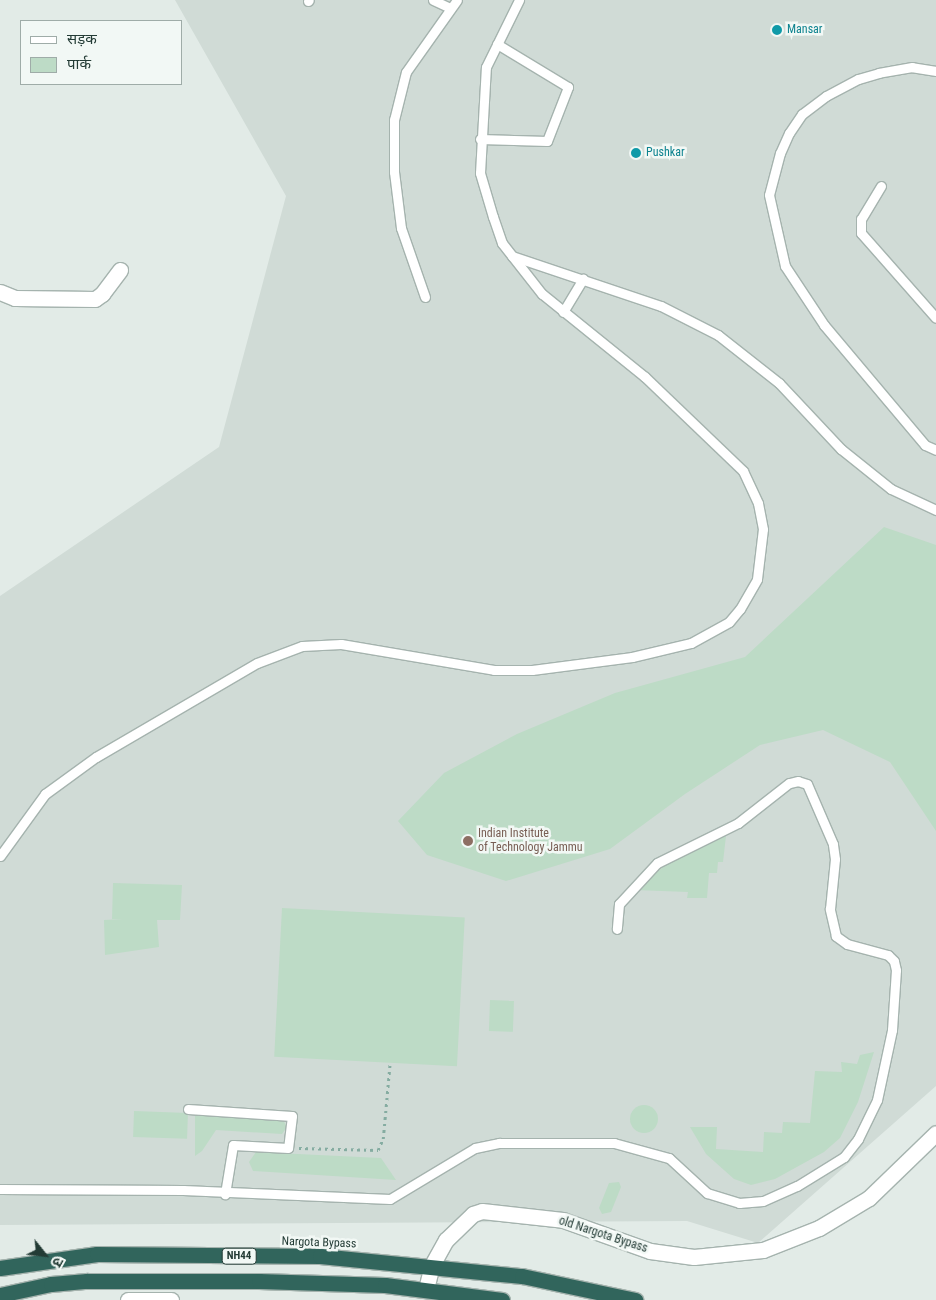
<!DOCTYPE html>
<html>
<head>
<meta charset="utf-8">
<style>
	body { margin:0 }
	#map { position:relative; width:936px; height:1300px; overflow:hidden; background:#e2ebe7; font-family:"Roboto Condensed","Noto Sans Devanagari",sans-serif }
	div>[style] { position:absolute }
	.built>* { inset:0; background:#d0dbd6 }
	.green>* { inset:0; background:#bddbc6; transform-origin:0 0 }
	.round { border-radius:50% }
	.path>* { height:2.5px; margin-top:-1.25px; transform-origin:0; background:repeating-linear-gradient(90deg,#85aca1 0 2.5px,transparent 0 6.5px) }
	.roads { filter:drop-shadow(1px 0 #a5b3ae) drop-shadow(-1px 0 #a5b3ae) drop-shadow(0 1px #a5b3ae) drop-shadow(0 -1px #a5b3ae) }
	.lane>* { height:9px; margin:-4.5px; padding:0 4.5px; transform-origin:4.5px; border-radius:4.5px; background:#fff }
	.street>* { height:15px; margin:-7.5px; padding:0 7.5px; transform-origin:7.5px; border-radius:7.5px; background:#fff }
	.highway>* { height:15px; margin:-7.5px; padding:0 7.5px; transform-origin:7.5px; border-radius:7.5px; background:#31655c }
	.dots>* { width:14px; height:14px; translate:-50% -50%; box-sizing:border-box; border:2px solid #f2f8f5; border-radius:50% }
	span { translate:-50% -50%; white-space:nowrap; text-align:center; line-height:1.15; -webkit-text-stroke:5px #f2f8f5; paint-order:stroke }
	.shield-label span { padding:1px 4px; background:#f2f8f5; border:1px solid; border-radius:4px; -webkit-text-stroke-width:0 }
	.shield-label { font-size:11px; color:#233b35; font-weight:700 }
	.culture-label { font-size:12px; color:#0d838f }
	.left { translate:0 -50%; text-align:left }
	.education-label { font-size:12px; color:#785e54 }
	.street-label { font-size:12px; color:#233b35 }
	.legend { position:absolute; left:20px; top:20px; width:162px; height:65px; box-sizing:border-box; background:#f2f8f5; border:1px solid #9faca8; margin:0; padding:6px 9px; list-style:none; font-size:15px; color:#233b35 }
	.legend li { display:flex; align-items:center; gap:10px; height:25px }
	.legend b { width:25px; border:1px solid #9faca8 }
	.north { position:absolute; left:20px; top:1230px; width:50px; height:50px; -webkit-text-stroke:4px #f2f8f5; paint-order:stroke; rotate:119deg; font-size:14px; font-weight:700; line-height:20px; text-align:center; color:#233b35 }
	.north::after { content:''; display:block; margin:auto; width:18px; height:22px; background:#233b35; clip-path:polygon(50% 0,100% 100%,50% 72%,0 100%) }
</style>
</head>
<body>
<div id="map">
	<div class="built">
		<i style="clip-path:polygon(175px 0,936px 0,936px 1086px,758px 1243px,687px 1221px,0 1225px,0 596px,219px 447px,286px 196px)"></i>
	</div>
	<div class="green">
		<i style="clip-path:polygon(884px 527px,936px 545px,936px 831px,890px 762px,823px 730px,760px 745px,685px 794px,610px 849px,506px 881px,427px 855px,398px 821px,444px 773px,517px 734px,615px 693px,745px 657px)"></i>
		<i style="clip-path:polygon(726px 836px,723px 862px,718px 862px,717px 873px,709px 873px,707px 898px,687px 898px,688px 892px,635px 890px,679px 854px)"></i>
		<i style="clip-path:polygon(113px 883px,182px 885px,180px 920px,157px 920px,159px 947px,105px 955px,104px 920px,123px 919px,112px 919px)"></i>
		<i style="left:282px;top:908px;width:183px;height:149px;rotate:3deg"></i>
		<i style="left:490px;top:1000px;width:24px;height:31px;rotate:2deg"></i>
		<i style="clip-path:polygon(874px 1052px,858px 1102px,840px 1138px,824px 1152px,775px 1179px,751px 1185px,734px 1179px,706px 1154px,690px 1127px,717px 1127px,716px 1149px,763px 1152px,764px 1132px,782px 1133px,783px 1122px,810px 1123px,815px 1071px,842px 1072px,841px 1062px,857px 1064px,860px 1055px)"></i>
		<i class="round" style="left:630px;top:1105px;width:28px;height:28px"></i>
		<i style="left:134px;top:1111px;width:54px;height:26px;rotate:2deg"></i>
		<i style="clip-path:polygon(195px 1113px,282px 1118px,287px 1127px,282px 1134px,216px 1130px,202px 1151px,195px 1156px)"></i>
		<i style="clip-path:polygon(256px 1152px,381px 1158px,396px 1180px,253px 1171px,249px 1162px)"></i>
		<i style="clip-path:polygon(619px 1182px,621px 1187px,611px 1212px,602px 1214px,599px 1208px,609px 1183px)"></i>
	</div>
	<div class="path">
		<i style="left:299px;top:1148px;width:79px;rotate:1.5deg"></i>
		<i style="left:378px;top:1150px;width:12px;rotate:-66deg"></i>
		<i style="left:383px;top:1139px;width:77px;rotate:-84.8deg"></i>
	</div>
	<div class="roads">
		<div class="lane">
			<i style="left:433px;top:0;width:19px;rotate:25deg"></i>
			<i style="left:308px;top:1px;width:1px;rotate:-45deg"></i>
			<i style="left:936px;top:71px;width:24px;rotate:-171deg"></i>
			<i style="left:912px;top:67px;width:34px;rotate:170deg"></i>
			<i style="left:879px;top:73px;width:22px;rotate:164deg"></i>
			<i style="left:858px;top:79px;width:36px;rotate:152deg"></i>
			<i style="left:826px;top:96px;width:30px;rotate:143deg"></i>
			<i style="left:802px;top:114px;width:23px;rotate:124deg"></i>
			<i style="left:789px;top:133px;width:22px;rotate:114deg"></i>
			<i style="left:780px;top:153px;width:43px;rotate:104.7deg"></i>
			<i style="left:769px;top:195px;width:73px;rotate:77.3deg"></i>
			<i style="left:785px;top:266px;width:71px;rotate:56.5deg"></i>
			<i style="left:824px;top:325px;width:157px;rotate:49.9deg"></i>
			<i style="left:925px;top:445px;width:12px;rotate:24deg"></i>
			<i style="left:480px;top:139px;width:67px;rotate:1.7deg"></i>
			<i style="left:547px;top:141px;width:58px;rotate:-68.7deg"></i>
			<i style="left:568px;top:87px;width:83px;rotate:-148.8deg"></i>
			<i style="left:881px;top:186px;width:39px;rotate:121deg"></i>
			<i style="left:861px;top:219px;width:14px;rotate:90deg"></i>
			<i style="left:861px;top:233px;width:113px;rotate:48.6deg"></i>
			<i style="left:512px;top:256px;width:157px;rotate:18.6deg"></i>
			<i style="left:661px;top:306px;width:64px;rotate:27deg"></i>
			<i style="left:718px;top:335px;width:78px;rotate:38.2deg"></i>
			<i style="left:779px;top:383px;width:91px;rotate:46.8deg"></i>
			<i style="left:841px;top:449px;width:64px;rotate:38.7deg"></i>
			<i style="left:891px;top:489px;width:50px;rotate:25deg"></i>
			<i style="left:425px;top:297px;width:73px;rotate:-109.2deg"></i>
			<i style="left:401px;top:228px;width:56px;rotate:-97.1deg"></i>
			<i style="left:394px;top:172px;width:52px;rotate:-90deg"></i>
			<i style="left:394px;top:120px;width:49px;rotate:-76deg"></i>
			<i style="left:406px;top:72px;width:88px;rotate:-54.7deg"></i>
			<i style="left:563px;top:312px;width:39px;rotate:-59deg"></i>
			<i style="left:0;top:856px;width:77px;rotate:-54deg"></i>
			<i style="left:45px;top:794px;width:63px;rotate:-36deg"></i>
			<i style="left:96px;top:757px;width:186px;rotate:-30.3deg"></i>
			<i style="left:257px;top:663px;width:48px;rotate:-20.7deg"></i>
			<i style="left:302px;top:646px;width:39px;rotate:-3deg"></i>
			<i style="left:341px;top:644px;width:155px;rotate:9.6deg"></i>
			<i style="left:494px;top:670px;width:38px"></i>
			<i style="left:532px;top:670px;width:101px;rotate:-7.4deg"></i>
			<i style="left:632px;top:657px;width:61px;rotate:-13.3deg"></i>
			<i style="left:691px;top:643px;width:43px;rotate:-28.9deg"></i>
			<i style="left:729px;top:622px;width:17px;rotate:-50deg"></i>
			<i style="left:740px;top:609px;width:34px;rotate:-60deg"></i>
			<i style="left:757px;top:579px;width:50px;rotate:-83.2deg"></i>
			<i style="left:763px;top:529px;width:26px;rotate:-101deg"></i>
			<i style="left:758px;top:503px;width:35px;rotate:-115deg"></i>
			<i style="left:743px;top:471px;width:136px;rotate:-136.2deg"></i>
			<i style="left:645px;top:377px;width:132px;rotate:-141.1deg"></i>
			<i style="left:542px;top:294px;width:65px;rotate:-128.1deg"></i>
			<i style="left:502px;top:243px;width:28px;rotate:-109deg"></i>
			<i style="left:493px;top:217px;width:46px;rotate:-106.5deg"></i>
			<i style="left:480px;top:173px;width:106px;rotate:-86.8deg"></i>
			<i style="left:486px;top:67px;width:75px;rotate:-63.8deg"></i>
			<i style="left:188px;top:1109px;width:104px;rotate:3.9deg"></i>
			<i style="left:292px;top:1116px;width:32px;rotate:97deg"></i>
			<i style="left:288px;top:1148px;width:55px;rotate:-176.9deg"></i>
			<i style="left:233px;top:1145px;width:50px;rotate:99.3deg"></i>
			<i style="left:0;top:1189px;width:183px;rotate:0.3deg"></i>
			<i style="left:183px;top:1190px;width:207px;rotate:2.5deg"></i>
			<i style="left:390px;top:1199px;width:99px;rotate:-31deg"></i>
			<i style="left:475px;top:1148px;width:25px;rotate:-12deg"></i>
			<i style="left:499px;top:1143px;width:115px"></i>
			<i style="left:614px;top:1143px;width:57px;rotate:15.3deg"></i>
			<i style="left:669px;top:1158px;width:52px;rotate:42.6deg"></i>
			<i style="left:707px;top:1193px;width:34px;rotate:17deg"></i>
			<i style="left:739px;top:1203px;width:24px;rotate:-5deg"></i>
			<i style="left:763px;top:1201px;width:37px;rotate:-24deg"></i>
			<i style="left:797px;top:1186px;width:55px;rotate:-31.7deg"></i>
			<i style="left:844px;top:1157px;width:23px;rotate:-52deg"></i>
			<i style="left:858px;top:1139px;width:43px;rotate:-64deg"></i>
			<i style="left:877px;top:1100px;width:72px;rotate:-77.9deg"></i>
			<i style="left:892px;top:1030px;width:60px;rotate:-86.2deg"></i>
			<i style="left:896px;top:970px;width:9px;rotate:-103deg"></i>
			<i style="left:894px;top:961px;width:8px;rotate:-135deg"></i>
			<i style="left:888px;top:955px;width:42px;rotate:-165deg"></i>
			<i style="left:847px;top:944px;width:14px;rotate:-144deg"></i>
			<i style="left:836px;top:936px;width:28px;rotate:-103deg"></i>
			<i style="left:830px;top:909px;width:50px;rotate:-84.3deg"></i>
			<i style="left:835px;top:859px;width:15px;rotate:-98deg"></i>
			<i style="left:833px;top:844px;width:65px;rotate:-113.4deg"></i>
			<i style="left:807px;top:784px;width:9px;rotate:-162deg"></i>
			<i style="left:798px;top:781px;width:9px;rotate:167deg"></i>
			<i style="left:789px;top:783px;width:65px;rotate:141.9deg"></i>
			<i style="left:738px;top:823px;width:90px;rotate:153.7deg"></i>
			<i style="left:657px;top:863px;width:56px;rotate:132.8deg"></i>
			<i style="left:619px;top:904px;width:25px;rotate:95deg"></i>
		</div>
		<div class="street">
			<i style="left:0;top:292px;width:16px;rotate:22deg"></i>
			<i style="left:15px;top:298px;width:80px;rotate:0.7deg"></i>
			<i style="left:95px;top:299px;width:9px;rotate:-36deg"></i>
			<i style="left:102px;top:294px;width:30px;rotate:-53deg"></i>
			<i style="left:426px;top:1289px;width:25px;rotate:-76deg"></i>
			<i style="left:432px;top:1265px;width:29px;rotate:-61deg"></i>
			<i style="left:446px;top:1240px;width:37px;rotate:-44deg"></i>
			<i style="left:473px;top:1214px;width:9px;rotate:-18deg"></i>
			<i style="left:482px;top:1211px;width:81px;rotate:6.3deg"></i>
			<i style="left:563px;top:1220px;width:92px;rotate:19.6deg"></i>
			<i style="left:650px;top:1251px;width:44px;rotate:7.8deg"></i>
			<i style="left:694px;top:1257px;width:69px;rotate:-5.8deg"></i>
			<i style="left:763px;top:1250px;width:60px;rotate:-21.4deg"></i>
			<i style="left:819px;top:1228px;width:58px;rotate:-31deg"></i>
			<i style="left:869px;top:1198px;width:93px;rotate:-44.1deg"></i>
			<i style="left:128px;top:1300px;width:43px"></i>
		</div>
		<div class="highway">
			<i style="left:0;top:1268px;width:98px;rotate:-8.2deg"></i>
			<i style="left:97px;top:1254px;width:223px;rotate:0.5deg"></i>
			<i style="left:320px;top:1256px;width:203px;rotate:5.7deg"></i>
			<i style="left:522px;top:1276px;width:116px;rotate:12deg"></i>
			<i style="left:0;top:1295px;width:52px;rotate:-12.2deg"></i>
			<i style="left:51px;top:1284px;width:36px;rotate:-5deg"></i>
			<i style="left:87px;top:1281px;width:172px"></i>
			<i style="left:259px;top:1281px;width:126px;rotate:1.8deg"></i>
			<i style="left:385px;top:1285px;width:118px;rotate:7.3deg"></i>
		</div>
	</div>
	<div class="dots">
		<i style="left:777px;top:30px;background:#0f9aa8"></i>
		<i style="left:636px;top:153px;background:#0f9aa8"></i>
		<i style="left:468px;top:841px;background:#8d6e63"></i>
	</div>
	<div class="shield-label">
		<span style="left:239px;top:1256px">NH44</span>
	</div>
	<div class="culture-label">
		<span class="left" style="left:787px;top:30px">Mansar</span>
		<span class="left" style="left:646px;top:153px">Pushkar</span>
	</div>
	<div class="education-label">
		<span class="left" style="left:478px;top:841px">Indian Institute<br>of Technology Jammu</span>
	</div>
	<div class="street-label">
		<span style="left:603px;top:1235px;rotate:18deg">old Nargota Bypass</span>
		<span style="left:319px;top:1243px;rotate:2deg">Nargota Bypass</span>
	</div>
	<ul class="legend">
	<li><b style="height:6px;background:#fff"></b>सड़क</li>
	<li><b style="height:14px;background:#bddbc6"></b>पार्क</li>
	</ul>
	<div class="north">उ</div>
</div>
</body>
</html>
